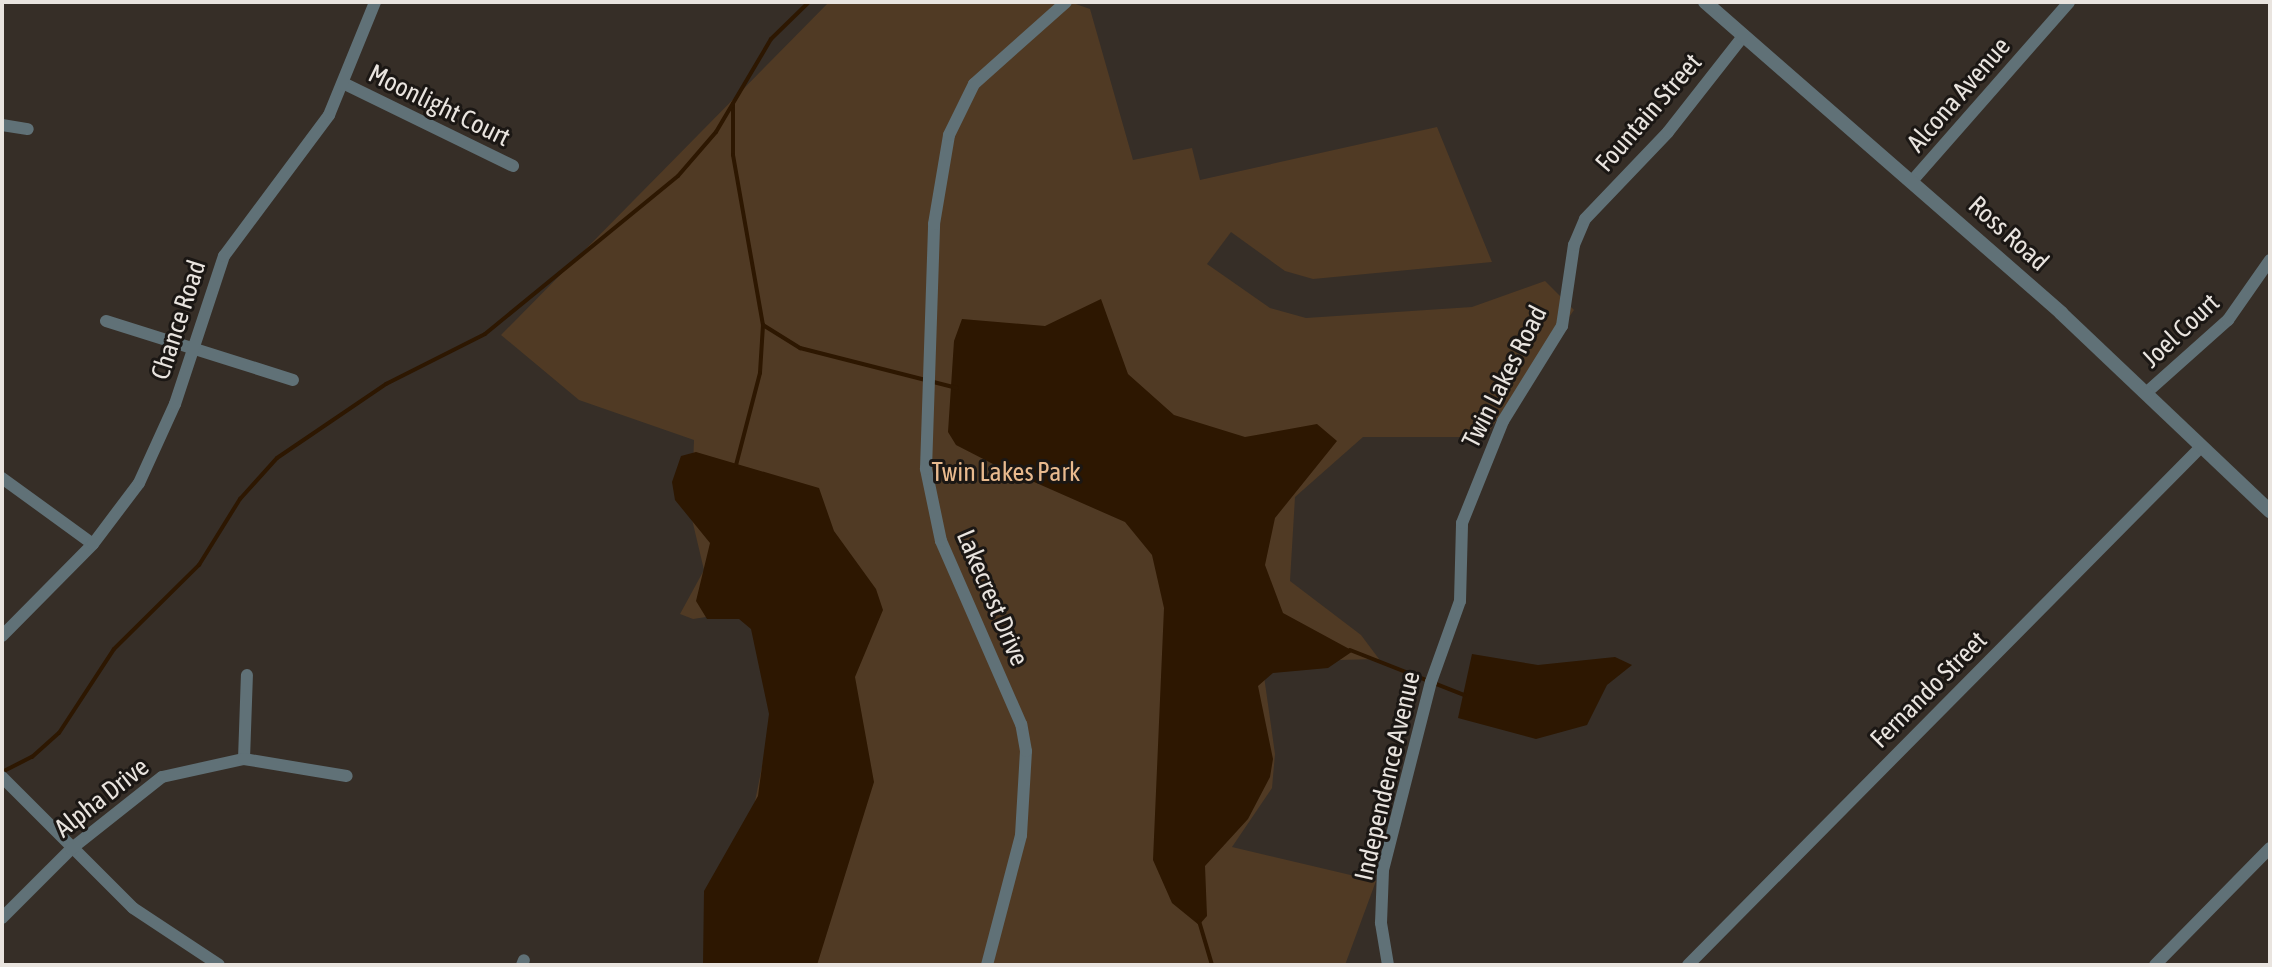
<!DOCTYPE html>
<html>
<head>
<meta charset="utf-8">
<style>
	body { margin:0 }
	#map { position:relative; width:2272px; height:967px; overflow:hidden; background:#362e27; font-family:"Asap Condensed",sans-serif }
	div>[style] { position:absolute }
	.green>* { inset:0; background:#503a24 }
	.water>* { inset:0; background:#2d1701 }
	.stream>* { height:4px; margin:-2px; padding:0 2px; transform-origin:2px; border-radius:2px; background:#2d1701 }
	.minor>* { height:12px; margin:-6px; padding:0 6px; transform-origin:6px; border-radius:6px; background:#607177 }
	.tertiary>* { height:14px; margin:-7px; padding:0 7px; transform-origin:7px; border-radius:7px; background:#607177 }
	span { translate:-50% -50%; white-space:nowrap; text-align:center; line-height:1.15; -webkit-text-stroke:6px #1b1714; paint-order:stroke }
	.street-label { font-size:26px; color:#e9e4df }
	.park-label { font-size:26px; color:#e9ba8e }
	.frame { position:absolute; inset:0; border:4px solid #e9e4df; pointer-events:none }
</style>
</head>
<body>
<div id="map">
	<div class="green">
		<i style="clip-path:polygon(829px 2px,1070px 2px,1090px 9px,1133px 160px,1192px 148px,1200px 180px,1437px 127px,1492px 262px,1313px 279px,1285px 271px,1231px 232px,1207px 264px,1270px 308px,1306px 318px,1472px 307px,1545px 281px,1574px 310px,1485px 437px,1363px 437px,1295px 497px,1290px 581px,1361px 635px,1379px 659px,1262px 662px,1275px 754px,1272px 788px,1232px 847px,1376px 881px,1345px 965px,703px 965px,751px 821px,769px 732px,771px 675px,746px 611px,693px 619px,680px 614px,704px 570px,691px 515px,694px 440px,579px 400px,501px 335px)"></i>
	</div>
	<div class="water">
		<i style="clip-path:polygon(1101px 299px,1128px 374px,1174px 415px,1245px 437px,1317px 424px,1337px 441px,1275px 518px,1265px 565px,1283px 613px,1353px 651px,1328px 668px,1273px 673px,1258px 686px,1273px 759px,1270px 777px,1248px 819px,1205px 866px,1207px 916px,1199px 925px,1172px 903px,1153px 860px,1164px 608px,1152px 555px,1125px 522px,993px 464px,956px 445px,948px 432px,954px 341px,962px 319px,1045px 326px)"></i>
		<i style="clip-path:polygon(696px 452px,819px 488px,834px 531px,876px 589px,883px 610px,855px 677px,874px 782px,817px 965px,703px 965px,704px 891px,758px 796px,769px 714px,751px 629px,739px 619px,707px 619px,696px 601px,710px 543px,675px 500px,672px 482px,681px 456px)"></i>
		<i style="clip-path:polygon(1472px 654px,1538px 665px,1615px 657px,1632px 665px,1607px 685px,1587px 725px,1536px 739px,1458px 718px)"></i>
	</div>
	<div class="stream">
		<i style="left:733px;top:104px;width:51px;rotate:90deg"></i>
		<i style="left:733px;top:155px;width:173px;rotate:80deg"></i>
		<i style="left:763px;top:325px;width:48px;rotate:93.6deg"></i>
		<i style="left:760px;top:373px;width:95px;rotate:104.6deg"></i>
		<i style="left:763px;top:325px;width:44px;rotate:31.9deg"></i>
		<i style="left:800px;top:348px;width:162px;rotate:14.3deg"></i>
		<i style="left:1350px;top:650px;width:123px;rotate:21.5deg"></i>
		<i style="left:2px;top:772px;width:34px;rotate:-27deg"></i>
		<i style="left:32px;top:757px;width:36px;rotate:-42deg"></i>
		<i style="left:59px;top:733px;width:100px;rotate:-56.8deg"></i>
		<i style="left:114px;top:649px;width:120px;rotate:-44.7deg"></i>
		<i style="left:199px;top:565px;width:78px;rotate:-58.2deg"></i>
		<i style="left:240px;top:499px;width:55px;rotate:-47.9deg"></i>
		<i style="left:277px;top:458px;width:132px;rotate:-34.2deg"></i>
		<i style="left:386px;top:384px;width:111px;rotate:-26.8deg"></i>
		<i style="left:485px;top:334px;width:249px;rotate:-39.3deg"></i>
		<i style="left:678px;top:176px;width:58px;rotate:-49.2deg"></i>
		<i style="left:716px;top:132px;width:108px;rotate:-59.4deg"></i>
		<i style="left:771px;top:39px;width:53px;rotate:-44.2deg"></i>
		<i style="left:1199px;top:921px;width:46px;rotate:73.5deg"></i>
	</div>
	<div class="minor">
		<i style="left:345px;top:84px;width:187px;rotate:26deg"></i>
		<i style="left:2px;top:125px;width:26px;rotate:9deg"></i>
		<i style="left:1912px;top:181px;width:238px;rotate:-48.7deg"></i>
		<i style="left:106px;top:321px;width:196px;rotate:17.5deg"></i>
		<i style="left:2146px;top:393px;width:110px;rotate:-41.7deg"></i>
		<i style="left:2228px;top:320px;width:73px;rotate:-55deg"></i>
		<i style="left:2px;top:478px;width:112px;rotate:36deg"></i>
		<i style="left:2px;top:636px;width:129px;rotate:-45.3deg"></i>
		<i style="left:93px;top:544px;width:76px;rotate:-53deg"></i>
		<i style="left:139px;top:483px;width:87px;rotate:-65.5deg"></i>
		<i style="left:175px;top:404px;width:156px;rotate:-71.7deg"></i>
		<i style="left:224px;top:256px;width:176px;rotate:-53.3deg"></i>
		<i style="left:329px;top:115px;width:122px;rotate:-67.8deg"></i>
		<i style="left:244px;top:759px;width:84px;rotate:-88deg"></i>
		<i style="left:2px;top:777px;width:185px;rotate:45deg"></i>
		<i style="left:133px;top:908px;width:103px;rotate:33.5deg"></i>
		<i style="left:2px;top:918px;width:98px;rotate:-45deg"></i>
		<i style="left:71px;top:849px;width:116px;rotate:-38.4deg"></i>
		<i style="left:162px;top:777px;width:84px;rotate:-12.4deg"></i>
		<i style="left:244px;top:759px;width:104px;rotate:9.4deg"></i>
		<i style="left:522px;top:965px;width:5px;rotate:-68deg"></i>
		<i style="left:987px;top:965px;width:134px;rotate:-75.3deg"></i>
		<i style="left:1021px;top:835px;width:84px;rotate:-86.6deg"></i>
		<i style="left:1026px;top:751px;width:27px;rotate:-100deg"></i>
		<i style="left:1021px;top:724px;width:200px;rotate:-113.6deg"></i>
		<i style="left:941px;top:541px;width:74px;rotate:-101.8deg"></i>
		<i style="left:926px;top:469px;width:245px;rotate:-88.1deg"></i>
		<i style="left:934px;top:224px;width:90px;rotate:-80.4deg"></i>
		<i style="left:949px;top:135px;width:57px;rotate:-63.9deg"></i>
		<i style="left:974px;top:84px;width:123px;rotate:-41.7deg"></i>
		<i style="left:1388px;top:965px;width:43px;rotate:-99.5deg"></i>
		<i style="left:1381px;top:923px;width:53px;rotate:-87.8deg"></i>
		<i style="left:1383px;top:870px;width:194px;rotate:-75.7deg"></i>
		<i style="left:1431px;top:682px;width:86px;rotate:-70.3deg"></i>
		<i style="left:1460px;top:601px;width:78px;rotate:-88.5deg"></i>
		<i style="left:1462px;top:523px;width:110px;rotate:-68.1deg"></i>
		<i style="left:1503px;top:421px;width:112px;rotate:-58.2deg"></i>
		<i style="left:1562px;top:326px;width:82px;rotate:-81.6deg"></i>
		<i style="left:1574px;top:245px;width:28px;rotate:-67deg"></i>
		<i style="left:1585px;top:219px;width:120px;rotate:-46.3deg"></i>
		<i style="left:1668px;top:132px;width:123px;rotate:-51.9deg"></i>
		<i style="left:1688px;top:965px;width:730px;rotate:-45.28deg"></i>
		<i style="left:2155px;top:965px;width:164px;rotate:-45.5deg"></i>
	</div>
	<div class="tertiary">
		<i style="left:1705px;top:2px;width:473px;rotate:41.1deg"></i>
		<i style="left:2061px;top:313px;width:288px;rotate:43.5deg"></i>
	</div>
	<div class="street-label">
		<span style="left:1959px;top:95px;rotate:-49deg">Alcona Avenue</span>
		<span style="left:439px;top:106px;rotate:26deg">Moonlight Court</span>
		<span style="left:1649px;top:113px;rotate:-49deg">Fountain Street</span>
		<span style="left:2008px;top:234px;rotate:42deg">Ross Road</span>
		<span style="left:179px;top:320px;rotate:-72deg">Chance Road</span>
		<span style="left:2181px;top:331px;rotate:-43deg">Joel Court</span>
		<span style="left:1505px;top:377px;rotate:-63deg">Twin Lakes Road</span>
		<span style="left:992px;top:598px;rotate:67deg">Lakecrest Drive</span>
		<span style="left:1929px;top:690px;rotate:-45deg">Fernando Street</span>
		<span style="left:1388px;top:776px;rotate:-77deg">Independence Avenue</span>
		<span style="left:102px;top:798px;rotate:-38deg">Alpha Drive</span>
	</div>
	<div class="park-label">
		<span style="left:1006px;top:473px">Twin Lakes Park</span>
	</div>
	<div class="frame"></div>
</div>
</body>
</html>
